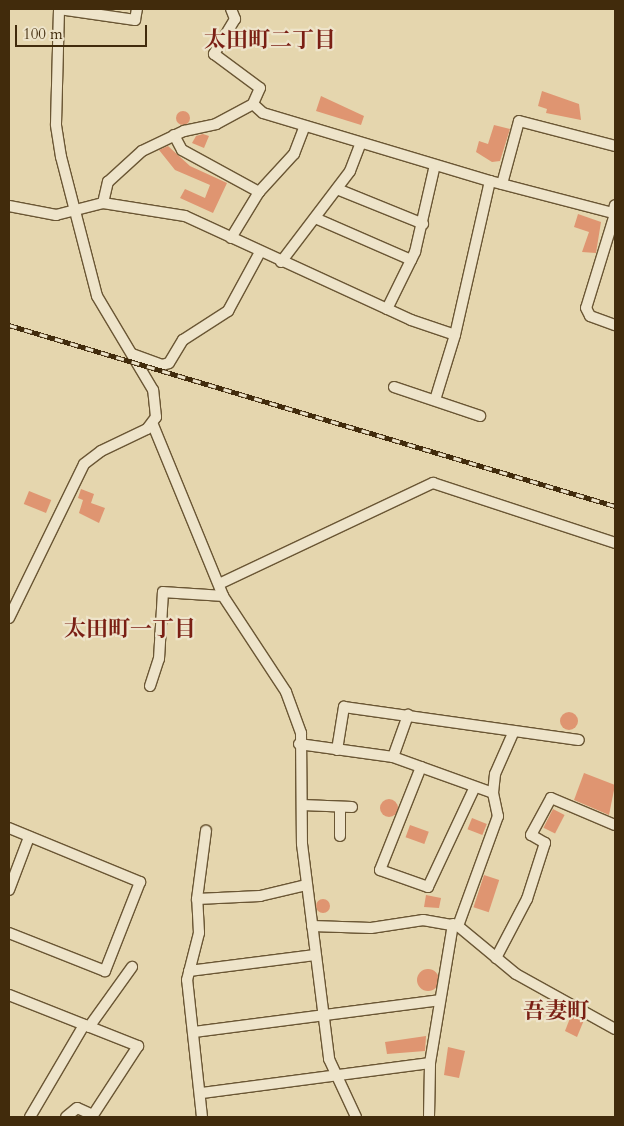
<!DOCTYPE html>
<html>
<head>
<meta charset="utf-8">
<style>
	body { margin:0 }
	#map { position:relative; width:624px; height:1126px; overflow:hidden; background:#e5d6ae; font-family:Cardo,"Noto Serif JP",serif }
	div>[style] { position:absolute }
	.building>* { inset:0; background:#df9571; transform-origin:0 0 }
	.round { border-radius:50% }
	.roads { filter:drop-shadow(1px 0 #6a5634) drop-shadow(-1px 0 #6a5634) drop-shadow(0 1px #6a5634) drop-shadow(0 -1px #6a5634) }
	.minor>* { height:10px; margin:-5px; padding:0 5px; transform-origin:5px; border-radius:5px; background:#eee4ca }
	.rail>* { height:4.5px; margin-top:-2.25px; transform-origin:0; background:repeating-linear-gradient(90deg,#eee4ca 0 8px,#412b0c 0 16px); box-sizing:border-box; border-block:1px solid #412b0c }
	span { translate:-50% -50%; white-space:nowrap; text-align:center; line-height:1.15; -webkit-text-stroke:4.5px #eee4ca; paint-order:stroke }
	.neighbourhood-label { font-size:22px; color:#7a1f14; font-weight:700 }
	.frame { position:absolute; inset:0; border:10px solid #412b0c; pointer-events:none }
	.scale { position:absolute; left:15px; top:25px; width:132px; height:22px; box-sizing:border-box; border:2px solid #412b0c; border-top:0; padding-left:6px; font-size:15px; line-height:18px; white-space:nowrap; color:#412b0c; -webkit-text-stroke:4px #eee4ca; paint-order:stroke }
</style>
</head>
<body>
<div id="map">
	<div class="building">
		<i style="clip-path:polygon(542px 91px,579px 104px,581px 120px,546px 113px,547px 109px,538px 106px)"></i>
		<i style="clip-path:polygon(321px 96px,364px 116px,361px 125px,316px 111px)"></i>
		<i class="round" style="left:176px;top:111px;width:14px;height:14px"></i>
		<i style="clip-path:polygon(494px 125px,510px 129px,500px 161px,492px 162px,476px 152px,479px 141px,488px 144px)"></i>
		<i style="clip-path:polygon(203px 134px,209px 136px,204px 148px,192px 143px,196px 136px)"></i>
		<i style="clip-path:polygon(168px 146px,190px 166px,227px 183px,213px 213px,180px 198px,185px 189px,205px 198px,210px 185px,175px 170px,159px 150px)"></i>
		<i style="clip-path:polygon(578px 214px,601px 222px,596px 253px,582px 252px,589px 232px,574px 227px)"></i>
		<i style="clip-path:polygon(81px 489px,94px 494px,91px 503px,105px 508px,99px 523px,79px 513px,83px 500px,78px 498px)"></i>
		<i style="left:29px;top:491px;width:24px;height:14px;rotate:22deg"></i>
		<i class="round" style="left:560px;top:712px;width:18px;height:18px"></i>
		<i style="clip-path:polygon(584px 773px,615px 785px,609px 815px,574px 800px)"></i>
		<i class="round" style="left:380px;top:799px;width:18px;height:18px"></i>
		<i style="left:553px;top:809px;width:13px;height:21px;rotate:27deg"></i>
		<i style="left:472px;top:818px;width:16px;height:12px;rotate:22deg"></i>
		<i style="left:410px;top:825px;width:20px;height:13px;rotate:20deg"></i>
		<i style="left:484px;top:875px;width:16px;height:34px;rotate:18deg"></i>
		<i style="clip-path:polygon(426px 895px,441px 898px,439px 908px,424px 907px)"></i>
		<i class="round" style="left:316px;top:899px;width:14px;height:14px"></i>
		<i class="round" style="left:417px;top:969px;width:22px;height:22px"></i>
		<i style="clip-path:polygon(572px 1013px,584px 1020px,577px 1037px,565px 1031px)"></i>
		<i style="clip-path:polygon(426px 1036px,425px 1051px,387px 1054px,385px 1042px)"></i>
		<i style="clip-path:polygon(448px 1047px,465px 1051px,459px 1078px,444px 1075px)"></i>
	</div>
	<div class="roads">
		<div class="minor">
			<i style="left:59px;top:9px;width:77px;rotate:8.2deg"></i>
			<i style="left:135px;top:20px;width:11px;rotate:-80deg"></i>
			<i style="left:231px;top:9px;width:11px;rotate:68deg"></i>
			<i style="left:235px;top:19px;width:41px;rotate:121deg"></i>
			<i style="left:214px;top:54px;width:57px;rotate:36.5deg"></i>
			<i style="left:260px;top:88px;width:17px;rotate:114deg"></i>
			<i style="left:174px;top:135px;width:17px;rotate:62deg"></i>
			<i style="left:182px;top:150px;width:88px;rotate:28.6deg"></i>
			<i style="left:502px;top:184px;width:65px;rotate:-74.9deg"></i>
			<i style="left:519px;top:121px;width:99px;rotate:14.6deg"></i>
			<i style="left:337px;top:189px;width:93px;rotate:22.1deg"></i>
			<i style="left:103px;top:203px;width:22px;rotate:-77deg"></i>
			<i style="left:108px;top:182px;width:46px;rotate:-42.4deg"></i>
			<i style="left:142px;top:151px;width:47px;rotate:-25.5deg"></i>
			<i style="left:184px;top:131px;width:33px;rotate:-12deg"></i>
			<i style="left:216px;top:124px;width:42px;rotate:-28.4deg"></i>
			<i style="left:253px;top:104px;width:13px;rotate:42deg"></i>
			<i style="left:263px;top:113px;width:237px;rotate:16.7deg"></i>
			<i style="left:490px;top:181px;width:127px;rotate:14.6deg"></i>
			<i style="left:613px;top:213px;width:8px;rotate:-76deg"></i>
			<i style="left:9px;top:206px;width:48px;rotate:10.8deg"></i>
			<i style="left:56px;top:215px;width:49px;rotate:-14.3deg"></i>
			<i style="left:103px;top:203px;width:83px;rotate:9deg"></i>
			<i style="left:185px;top:216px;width:249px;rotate:24.7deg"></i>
			<i style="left:411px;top:320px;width:46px;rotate:18.8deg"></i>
			<i style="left:615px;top:214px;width:98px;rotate:107.1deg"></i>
			<i style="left:586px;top:308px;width:9px;rotate:63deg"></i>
			<i style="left:590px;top:316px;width:27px;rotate:20deg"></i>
			<i style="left:315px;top:218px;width:105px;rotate:23.6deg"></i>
			<i style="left:231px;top:238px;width:54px;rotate:-58.7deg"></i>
			<i style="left:259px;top:192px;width:52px;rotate:-47.4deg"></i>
			<i style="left:294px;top:154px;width:30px;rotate:-69deg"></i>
			<i style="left:281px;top:262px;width:114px;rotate:-52.8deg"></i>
			<i style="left:350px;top:171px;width:30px;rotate:-69deg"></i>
			<i style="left:387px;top:309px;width:64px;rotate:-63.8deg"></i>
			<i style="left:415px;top:252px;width:89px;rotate:-77.1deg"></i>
			<i style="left:132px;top:354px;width:32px;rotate:20deg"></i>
			<i style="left:162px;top:365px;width:7px;rotate:-16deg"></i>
			<i style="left:169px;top:363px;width:27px;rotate:-59deg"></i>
			<i style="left:183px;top:340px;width:54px;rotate:-32.8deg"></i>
			<i style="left:228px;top:311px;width:67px;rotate:-61.5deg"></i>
			<i style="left:394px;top:387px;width:91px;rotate:18.6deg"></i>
			<i style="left:435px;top:400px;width:68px;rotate:-72.9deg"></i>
			<i style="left:455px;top:335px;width:158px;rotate:-77.2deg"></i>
			<i style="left:153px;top:425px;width:185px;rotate:67.7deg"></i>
			<i style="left:223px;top:596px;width:115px;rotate:56.7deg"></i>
			<i style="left:286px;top:692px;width:44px;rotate:69.9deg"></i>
			<i style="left:301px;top:733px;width:111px;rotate:89.5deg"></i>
			<i style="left:302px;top:844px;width:217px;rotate:82.8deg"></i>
			<i style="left:329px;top:1059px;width:64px;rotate:65deg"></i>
			<i style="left:219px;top:584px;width:237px;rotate:-25.3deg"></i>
			<i style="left:433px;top:483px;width:192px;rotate:18.2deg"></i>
			<i style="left:9px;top:618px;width:171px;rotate:-64deg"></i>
			<i style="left:84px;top:464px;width:21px;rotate:-37deg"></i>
			<i style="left:101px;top:451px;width:51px;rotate:-25.6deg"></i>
			<i style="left:147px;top:429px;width:15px;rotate:-53deg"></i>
			<i style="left:156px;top:417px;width:27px;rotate:-96deg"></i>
			<i style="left:153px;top:390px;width:109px;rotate:-120.8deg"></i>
			<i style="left:97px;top:296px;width:144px;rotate:-104.5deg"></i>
			<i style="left:61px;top:157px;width:33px;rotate:-99deg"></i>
			<i style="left:56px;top:124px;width:115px;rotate:-88.5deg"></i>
			<i style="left:150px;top:686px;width:28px;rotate:-72deg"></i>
			<i style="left:159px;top:659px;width:67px;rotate:-86.6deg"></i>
			<i style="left:163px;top:592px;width:60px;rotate:3.8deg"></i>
			<i style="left:299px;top:744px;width:95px;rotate:7.9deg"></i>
			<i style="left:393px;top:757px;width:106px;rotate:19.8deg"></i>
			<i style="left:493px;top:793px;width:24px;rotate:78deg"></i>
			<i style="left:498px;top:816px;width:117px;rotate:110deg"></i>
			<i style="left:337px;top:750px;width:44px;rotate:-80.8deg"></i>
			<i style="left:344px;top:707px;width:237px;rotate:8deg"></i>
			<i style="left:393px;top:757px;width:45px;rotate:-70.3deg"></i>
			<i style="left:421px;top:767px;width:111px;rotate:111.7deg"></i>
			<i style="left:380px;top:870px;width:51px;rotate:19.5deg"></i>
			<i style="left:428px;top:887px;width:108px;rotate:-64.9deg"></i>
			<i style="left:493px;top:793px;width:19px;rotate:-84deg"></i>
			<i style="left:495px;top:774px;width:47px;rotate:-66.2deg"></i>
			<i style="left:302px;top:805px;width:50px;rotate:2.3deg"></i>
			<i style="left:9px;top:828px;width:142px;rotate:22.4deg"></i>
			<i style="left:140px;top:882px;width:96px;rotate:111.5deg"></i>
			<i style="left:105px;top:971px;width:103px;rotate:-158.4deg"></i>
			<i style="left:340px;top:836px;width:29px;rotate:-90deg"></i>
			<i style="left:9px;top:890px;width:57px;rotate:-69.3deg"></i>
			<i style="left:197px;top:899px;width:63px;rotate:-2.7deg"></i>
			<i style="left:260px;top:896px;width:47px;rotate:-13.4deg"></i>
			<i style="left:312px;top:926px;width:59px;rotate:1.9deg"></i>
			<i style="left:371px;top:928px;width:53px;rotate:-8.7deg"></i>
			<i style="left:423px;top:920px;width:36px;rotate:10deg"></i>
			<i style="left:458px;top:926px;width:75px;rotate:39.6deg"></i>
			<i style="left:516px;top:974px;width:113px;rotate:29.1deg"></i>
			<i style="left:496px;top:958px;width:67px;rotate:-62.3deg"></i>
			<i style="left:527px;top:899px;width:59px;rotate:-72.2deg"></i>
			<i style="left:545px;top:843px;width:16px;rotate:-150deg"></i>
			<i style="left:531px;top:835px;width:42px;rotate:-61.6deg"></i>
			<i style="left:551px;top:798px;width:69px;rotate:22.9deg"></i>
			<i style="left:189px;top:971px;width:127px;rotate:-7.2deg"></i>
			<i style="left:9px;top:995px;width:139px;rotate:21.6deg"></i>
			<i style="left:138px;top:1046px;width:82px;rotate:123.1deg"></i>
			<i style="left:93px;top:1115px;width:17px;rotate:-156deg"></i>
			<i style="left:77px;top:1108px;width:14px;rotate:141deg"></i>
			<i style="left:89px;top:1027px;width:74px;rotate:-54.4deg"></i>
			<i style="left:194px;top:1032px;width:247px;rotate:-7.4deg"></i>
			<i style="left:202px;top:1093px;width:230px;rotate:-7.5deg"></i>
			<i style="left:30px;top:1117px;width:107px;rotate:-59.6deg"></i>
			<i style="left:202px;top:1117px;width:138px;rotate:-96.2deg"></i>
			<i style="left:187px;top:980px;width:49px;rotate:-75.7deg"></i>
			<i style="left:199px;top:933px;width:34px;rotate:-93deg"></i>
			<i style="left:197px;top:899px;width:69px;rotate:-82.5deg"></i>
			<i style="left:429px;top:1117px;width:54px;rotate:-88.9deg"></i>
			<i style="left:430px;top:1063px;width:141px;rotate:-80.6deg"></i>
		</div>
	</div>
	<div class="rail">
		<i style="left:9px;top:325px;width:632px;rotate:16.63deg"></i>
	</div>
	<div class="neighbourhood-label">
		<span style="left:270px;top:41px">太田町二丁目</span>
		<span style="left:130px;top:630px">太田町一丁目</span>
		<span style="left:556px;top:1012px">吾妻町</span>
	</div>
	<div class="frame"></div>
	<div class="scale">100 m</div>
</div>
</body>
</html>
